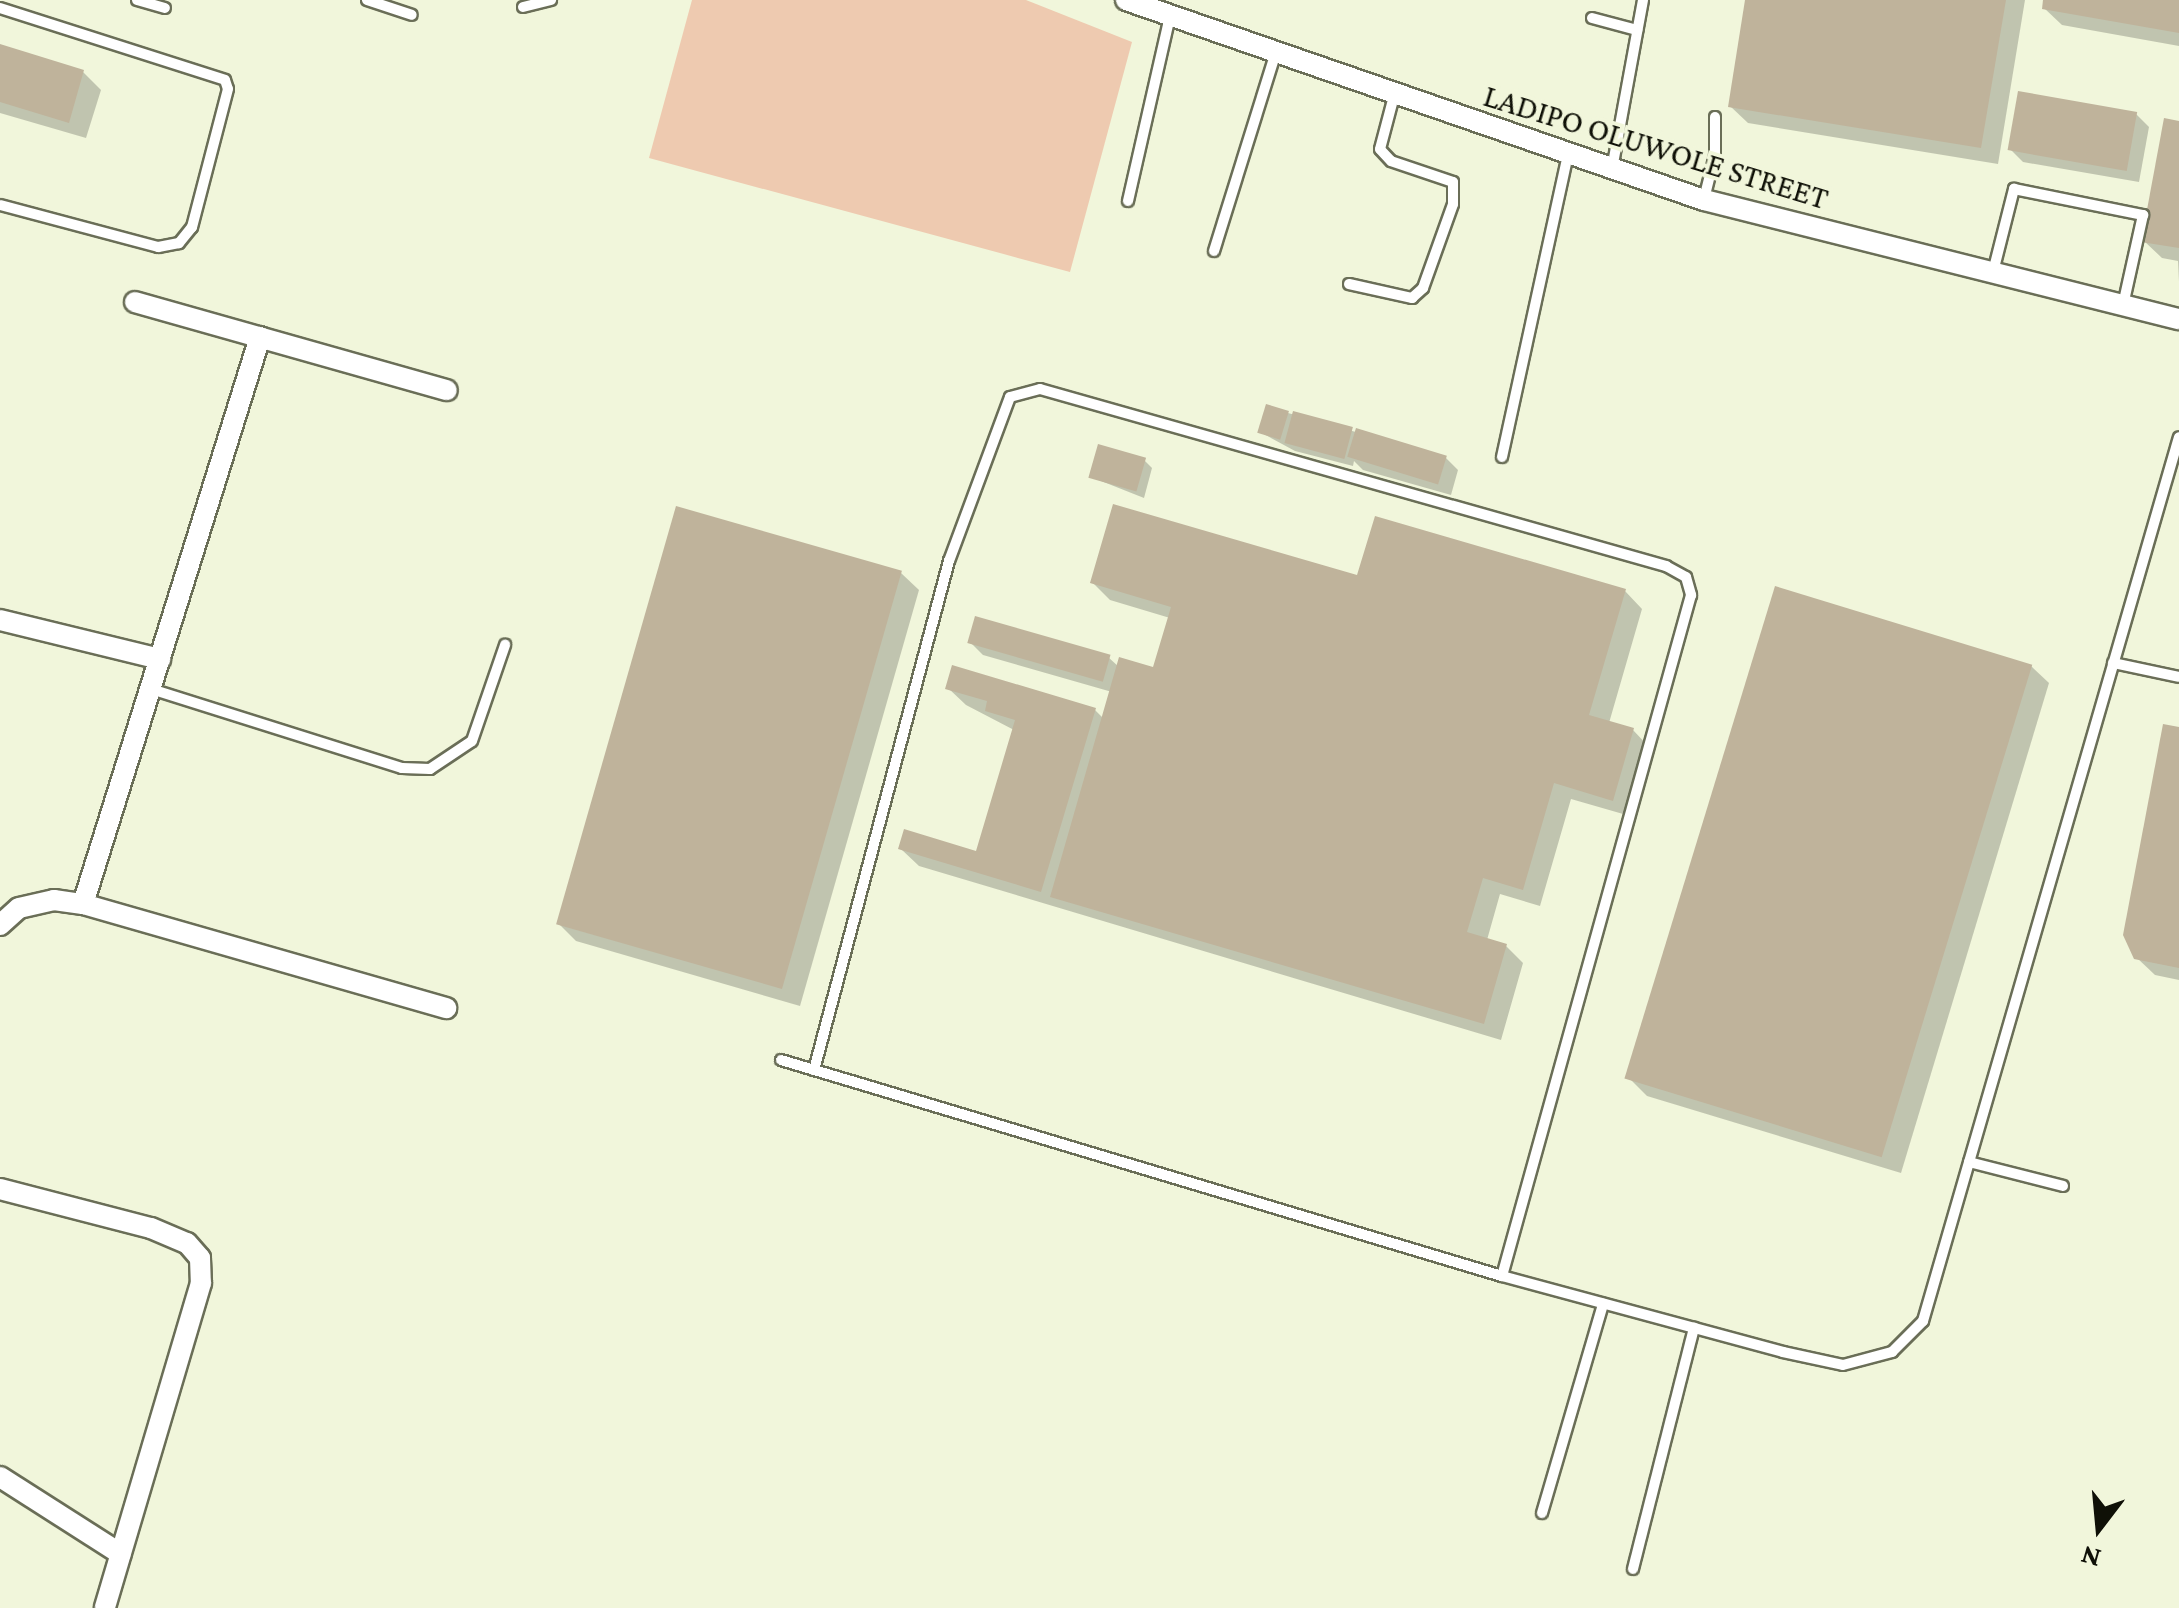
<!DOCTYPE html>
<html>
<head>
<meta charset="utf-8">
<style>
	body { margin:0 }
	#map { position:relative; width:2179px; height:1608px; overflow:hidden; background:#f1f6db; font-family:"Crimson Pro",serif }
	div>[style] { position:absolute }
	.green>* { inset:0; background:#eecab0 }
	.shadow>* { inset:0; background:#0003 }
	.building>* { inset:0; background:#bfb39b; transform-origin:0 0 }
	.roads { filter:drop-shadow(2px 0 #6a6e57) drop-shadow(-2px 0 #6a6e57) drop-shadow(0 2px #6a6e57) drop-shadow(0 -2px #6a6e57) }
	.lane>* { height:10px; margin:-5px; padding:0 5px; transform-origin:5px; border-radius:5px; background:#fff }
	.street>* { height:20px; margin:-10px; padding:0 10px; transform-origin:10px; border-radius:10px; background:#fff }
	span { translate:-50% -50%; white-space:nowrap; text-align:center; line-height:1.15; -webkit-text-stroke:8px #f1f6db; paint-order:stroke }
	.street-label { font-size:32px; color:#0f1007 }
	.north { position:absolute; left:2049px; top:1478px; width:100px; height:100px; -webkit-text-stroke:8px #f1f6db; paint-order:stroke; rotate:196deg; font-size:28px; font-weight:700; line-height:40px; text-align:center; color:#0f1007 }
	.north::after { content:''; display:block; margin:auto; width:35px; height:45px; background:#0f1007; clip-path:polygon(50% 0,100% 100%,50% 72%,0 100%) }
</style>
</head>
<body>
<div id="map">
	<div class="green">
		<i style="clip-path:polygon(692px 0,1026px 0,1132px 42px,1070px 272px,649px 158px)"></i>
	</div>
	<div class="shadow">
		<i style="clip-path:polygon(1747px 0,2025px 0,1998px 164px,1748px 123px,1730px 106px)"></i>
		<i style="clip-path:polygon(2046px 0,2179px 0,2179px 46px,2062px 25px,2044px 8px)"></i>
		<i style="clip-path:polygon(0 47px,83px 72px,101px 90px,86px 138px,0 113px)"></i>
		<i style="clip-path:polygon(2136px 114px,2149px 127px,2139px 182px,2023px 162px,2010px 149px)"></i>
		<i style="clip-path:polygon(2179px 123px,2179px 282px,2178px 261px,2162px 258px,2144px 241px)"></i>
		<i style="clip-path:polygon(1288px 413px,1445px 457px,1458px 470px,1451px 495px,1363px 470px,1354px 461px,1353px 466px,1295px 451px,1260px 432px)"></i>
		<i style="clip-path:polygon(1144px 460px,1152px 468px,1144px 498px,1091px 477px)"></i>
		<i style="clip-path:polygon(901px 573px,919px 590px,800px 1006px,576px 941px,559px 924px)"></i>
		<i style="clip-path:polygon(1359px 578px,1625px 591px,1642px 609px,1609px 723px,1633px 730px,1650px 748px,1630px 816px,1571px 799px,1540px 906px,1500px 894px,1487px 940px,1506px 946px,1523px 963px,1501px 1040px,919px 866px,901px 849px,977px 854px,1014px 730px,966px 705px,948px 688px,1095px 710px,1104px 719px,1112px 692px,983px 655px,970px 642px,1108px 657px,1119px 667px,1155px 670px,1170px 618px,1110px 600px,1093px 583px)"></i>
		<i style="clip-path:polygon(2031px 666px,2049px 683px,1901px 1173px,1647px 1096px,1629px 1078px)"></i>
		<i style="clip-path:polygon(2179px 730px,2179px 980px,2155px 975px,2136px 957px)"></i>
	</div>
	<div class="building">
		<i style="clip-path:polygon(1745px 0,2006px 0,1981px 148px,1728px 107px)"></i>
		<i style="clip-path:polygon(2043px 0,2179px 0,2179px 33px,2042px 9px)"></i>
		<i style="clip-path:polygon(0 44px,84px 70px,69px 123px,0 102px)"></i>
		<i style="left:2018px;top:91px;width:121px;height:60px;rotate:10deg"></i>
		<i style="clip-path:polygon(2164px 118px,2179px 121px,2179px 248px,2141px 242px)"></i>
		<i style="left:1266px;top:404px;width:24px;height:30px;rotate:17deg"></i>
		<i style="left:1293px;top:411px;width:62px;height:33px;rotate:15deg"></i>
		<i style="left:1356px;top:428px;width:95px;height:30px;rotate:17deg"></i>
		<i style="left:1098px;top:444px;width:50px;height:35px;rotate:16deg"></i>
		<i style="clip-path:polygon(1113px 504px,1357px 575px,1375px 516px,1626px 589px,1589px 715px,1634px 728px,1613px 801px,1554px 783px,1523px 890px,1483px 878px,1467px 932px,1507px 944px,1484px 1024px,1050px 897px,1119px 657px,1153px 667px,1171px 607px,1090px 583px)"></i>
		<i style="left:676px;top:506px;width:235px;height:435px;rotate:16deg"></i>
		<i style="left:1775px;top:586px;width:269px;height:515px;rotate:17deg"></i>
		<i style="left:975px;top:616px;width:141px;height:28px;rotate:16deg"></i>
		<i style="clip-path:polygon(952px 665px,1096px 708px,1041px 892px,898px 849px,904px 829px,976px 851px,1015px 720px,985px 711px,987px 701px,945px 689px)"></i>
		<i style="clip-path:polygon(2163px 724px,2179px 727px,2179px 968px,2134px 959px,2123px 935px)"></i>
	</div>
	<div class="roads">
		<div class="lane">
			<i style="left:137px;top:0;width:29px;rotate:16deg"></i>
			<i style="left:367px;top:0;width:47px;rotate:18.4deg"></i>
			<i style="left:523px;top:7px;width:29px;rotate:-14deg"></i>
			<i style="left:0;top:8px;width:236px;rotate:17.7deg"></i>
			<i style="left:225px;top:80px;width:9px;rotate:72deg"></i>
			<i style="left:228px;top:89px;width:143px;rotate:104.6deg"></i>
			<i style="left:192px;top:227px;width:21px;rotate:129deg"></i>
			<i style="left:179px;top:243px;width:21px;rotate:169deg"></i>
			<i style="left:158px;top:247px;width:163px;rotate:-165.1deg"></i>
			<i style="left:1592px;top:18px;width:47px;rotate:14.9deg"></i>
			<i style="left:1612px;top:169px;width:172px;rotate:-79.6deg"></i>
			<i style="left:1704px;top:199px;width:45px;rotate:-76deg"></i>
			<i style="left:1715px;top:155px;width:38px;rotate:-90deg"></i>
			<i style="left:1128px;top:201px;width:190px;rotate:-77.2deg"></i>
			<i style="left:1214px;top:251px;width:205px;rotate:-72.7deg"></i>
			<i style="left:1993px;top:272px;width:86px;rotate:-75.8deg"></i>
			<i style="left:2014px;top:189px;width:132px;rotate:11.4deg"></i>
			<i style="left:2143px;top:215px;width:92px;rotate:102.5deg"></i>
			<i style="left:1349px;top:284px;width:65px;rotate:12.5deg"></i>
			<i style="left:1412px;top:298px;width:15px;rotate:-42deg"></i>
			<i style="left:1423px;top:288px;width:89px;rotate:-70.3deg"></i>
			<i style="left:1453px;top:204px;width:22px;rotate:-90deg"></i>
			<i style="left:1453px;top:182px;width:65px;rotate:-161.3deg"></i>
			<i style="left:1391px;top:161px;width:16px;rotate:-133deg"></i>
			<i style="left:1380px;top:149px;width:55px;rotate:-75.2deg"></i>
			<i style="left:1502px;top:457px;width:309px;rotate:-77.7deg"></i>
			<i style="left:2113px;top:663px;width:67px;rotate:12deg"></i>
			<i style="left:151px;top:689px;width:263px;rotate:17.5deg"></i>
			<i style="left:402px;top:768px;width:28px;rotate:2deg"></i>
			<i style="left:430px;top:769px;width:50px;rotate:-33.7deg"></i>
			<i style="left:472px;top:741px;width:102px;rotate:-71deg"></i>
			<i style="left:781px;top:1060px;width:753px;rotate:16.68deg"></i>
			<i style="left:1502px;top:1276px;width:291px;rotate:15.1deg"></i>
			<i style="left:1783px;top:1352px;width:61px;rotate:12.2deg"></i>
			<i style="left:1843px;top:1365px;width:51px;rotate:-14.9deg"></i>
			<i style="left:1892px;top:1352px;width:44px;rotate:-45deg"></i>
			<i style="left:1923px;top:1321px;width:920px;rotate:-73.85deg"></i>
			<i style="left:814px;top:1070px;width:527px;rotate:-75.15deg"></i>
			<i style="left:949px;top:561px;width:175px;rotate:-69.6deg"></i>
			<i style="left:1010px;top:397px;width:31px;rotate:-15deg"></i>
			<i style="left:1040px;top:389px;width:651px;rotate:15.79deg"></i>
			<i style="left:1666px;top:566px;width:23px;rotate:29deg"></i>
			<i style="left:1686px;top:577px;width:19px;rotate:74deg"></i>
			<i style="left:1691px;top:595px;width:707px;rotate:105.51deg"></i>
			<i style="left:1969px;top:1162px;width:97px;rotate:14.3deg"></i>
			<i style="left:1542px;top:1513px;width:218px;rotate:-73.7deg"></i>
			<i style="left:1633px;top:1569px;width:249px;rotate:-75.8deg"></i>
		</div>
		<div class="street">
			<i style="left:1126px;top:0;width:612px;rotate:19.09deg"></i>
			<i style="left:1704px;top:200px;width:490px;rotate:14.1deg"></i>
			<i style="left:135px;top:302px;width:324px;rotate:15.8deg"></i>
			<i style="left:0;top:620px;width:165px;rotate:13.7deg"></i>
			<i style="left:83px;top:904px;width:594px;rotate:-72.66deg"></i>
			<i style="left:0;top:925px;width:25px;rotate:-42deg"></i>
			<i style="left:19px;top:908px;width:36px;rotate:-13deg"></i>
			<i style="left:54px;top:900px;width:29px;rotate:8deg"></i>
			<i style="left:83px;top:904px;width:378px;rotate:16deg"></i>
			<i style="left:0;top:1189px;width:156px;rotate:14.5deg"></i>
			<i style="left:151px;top:1228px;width:39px;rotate:23deg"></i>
			<i style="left:187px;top:1243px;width:20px;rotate:49deg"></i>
			<i style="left:200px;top:1258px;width:25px;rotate:88deg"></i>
			<i style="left:201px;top:1283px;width:339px;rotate:106.5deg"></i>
			<i style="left:0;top:1477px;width:143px;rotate:32.5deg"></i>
		</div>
	</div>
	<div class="street-label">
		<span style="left:1656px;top:147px;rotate:17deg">LADIPO OLUWOLE STREET</span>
	</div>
	<div class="north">N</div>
</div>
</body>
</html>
